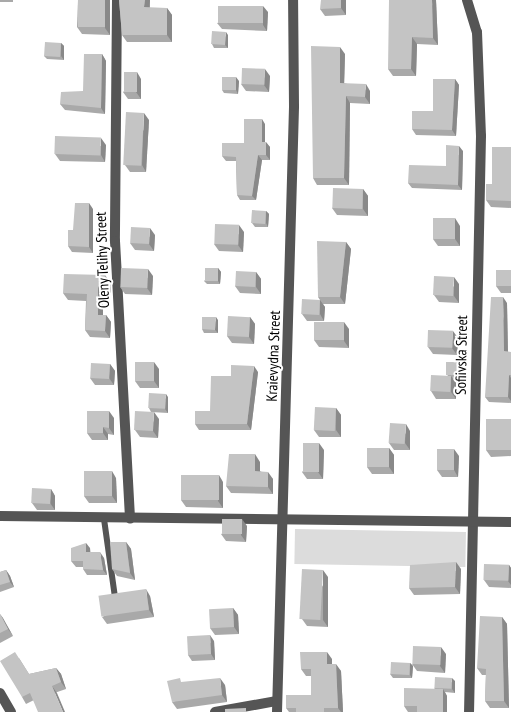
<!DOCTYPE html>
<html>
<head>
<meta charset="utf-8">
<style>
	body { margin:0 }
	#map { position:relative; width:511px; height:712px; overflow:hidden; background:#fff; font-family:"PT Sans Narrow",sans-serif }
	div>[style] { position:absolute }
	.green>* { inset:0; background:#dcdcdc; transform-origin:0 0 }
	.lane>* { height:6px; margin:-3px; padding:0 3px; transform-origin:3px; border-radius:3px; background:#555 }
	.street>* { height:10px; margin:-5px; padding:0 5px; transform-origin:5px; border-radius:5px; background:#555 }
	.wall>* { inset:0; background:#a9a9a9; transform-origin:0 0 }
	.shaded-wall>* { inset:0; background:#898989 }
	.building>* { inset:0; background:#c4c4c4; transform-origin:0 0 }
	span { translate:-50% -50%; white-space:nowrap; text-align:center; line-height:1.15; -webkit-text-stroke:4px #fff; paint-order:stroke }
	.street-label { font-size:15px; color:#000 }
</style>
</head>
<body>
<div id="map">
	<div class="green">
		<i style="left:295px;top:529px;width:171px;height:35px;rotate:1deg"></i>
	</div>
	<div class="lane">
		<i style="left:104px;top:519px;width:79px;rotate:82deg"></i>
	</div>
	<div class="street">
		<i style="left:117px;top:0;width:241px;rotate:90.5deg"></i>
		<i style="left:115px;top:241px;width:278px;rotate:86.9deg"></i>
		<i style="left:467px;top:0;width:34px;rotate:73deg"></i>
		<i style="left:477px;top:32px;width:104px;rotate:87.8deg"></i>
		<i style="left:481px;top:136px;width:576px;rotate:91.19deg"></i>
		<i style="left:0;top:516px;width:511px;rotate:0.67deg"></i>
		<i style="left:0;top:693px;width:22px;rotate:60deg"></i>
		<i style="left:215px;top:712px;width:63px;rotate:-10.1deg"></i>
		<i style="left:277px;top:712px;width:606px;rotate:-88.39deg"></i>
		<i style="left:294px;top:106px;width:106px;rotate:-90.5deg"></i>
	</div>
	<div class="wall">
		<i style="left:0;top:0;width:13px;height:2px"></i>
		<i style="clip-path:polygon(78px 0,110px 0,110px 35px,82px 34px,77px 27px)"></i>
		<i style="clip-path:polygon(119px 0,150px 0,150px 8px,167px 8px,172px 15px,172px 42px,127px 42px,122px 35px)"></i>
		<i style="clip-path:polygon(346px 0,346px 15px,325px 16px,320px 9px)"></i>
		<i style="clip-path:polygon(436px 0,438px 45px,417px 44px,416px 76px,393px 76px,388px 69px)"></i>
		<i style="clip-path:polygon(268px 12px,267px 31px,222px 29px,217px 23px)"></i>
		<i style="clip-path:polygon(228px 35px,228px 48px,214px 48px,212px 44px)"></i>
		<i style="clip-path:polygon(61px 43px,64px 46px,64px 60px,47px 59px,44px 56px)"></i>
		<i style="clip-path:polygon(102px 54px,106px 61px,105px 114px,65px 110px,60px 104px,83px 91px)"></i>
		<i style="clip-path:polygon(345px 54px,344px 83px,370px 91px,370px 104px,350px 103px,349px 185px,317px 185px,313px 178px)"></i>
		<i style="clip-path:polygon(270px 76px,269px 92px,246px 91px,241px 84px)"></i>
		<i style="clip-path:polygon(141px 79px,141px 99px,128px 99px,123px 92px)"></i>
		<i style="clip-path:polygon(455px 79px,459px 85px,456px 136px,416px 135px,412px 129px,433px 111px)"></i>
		<i style="clip-path:polygon(239px 81px,238px 94px,224px 93px,222px 90px)"></i>
		<i style="clip-path:polygon(149px 120px,146px 172px,130px 172px,125px 165px)"></i>
		<i style="clip-path:polygon(265px 124px,265px 142px,270px 147px,270px 160px,262px 160px,256px 200px,240px 200px,237px 195px,236px 161px,226px 161px,222px 156px,244px 143px)"></i>
		<i style="clip-path:polygon(106px 145px,105px 162px,60px 161px,55px 154px)"></i>
		<i style="clip-path:polygon(511px 147px,511px 208px,491px 207px,486px 200px,492px 184px)"></i>
		<i style="clip-path:polygon(463px 151px,462px 190px,412px 188px,408px 183px,446px 166px)"></i>
		<i style="clip-path:polygon(363px 189px,368px 196px,368px 216px,337px 215px,332px 208px)"></i>
		<i style="clip-path:polygon(93px 209px,93px 253px,72px 252px,68px 246px,73px 230px)"></i>
		<i style="clip-path:polygon(266px 211px,269px 214px,268px 227px,255px 227px,252px 223px)"></i>
		<i style="clip-path:polygon(460px 226px,460px 246px,438px 246px,433px 239px)"></i>
		<i style="clip-path:polygon(244px 232px,243px 252px,219px 251px,214px 244px)"></i>
		<i style="clip-path:polygon(155px 235px,154px 251px,135px 250px,130px 243px)"></i>
		<i style="clip-path:polygon(346px 242px,351px 249px,345px 304px,323px 304px,325px 307px,324px 321px,307px 321px,302px 314px,320px 300px,318px 297px)"></i>
		<i style="clip-path:polygon(218px 268px,221px 272px,220px 284px,207px 284px,204px 281px)"></i>
		<i style="clip-path:polygon(511px 270px,511px 293px,501px 293px,496px 286px)"></i>
		<i style="clip-path:polygon(256px 272px,261px 279px,261px 294px,240px 293px,235px 286px)"></i>
		<i style="clip-path:polygon(153px 276px,152px 295px,125px 294px,120px 287px)"></i>
		<i style="clip-path:polygon(110px 282px,111px 293px,103px 293px,103px 315px,106px 315px,111px 322px,110px 338px,90px 337px,85px 330px,86px 301px,68px 300px,63px 293px)"></i>
		<i style="clip-path:polygon(459px 284px,459px 303px,439px 302px,434px 295px)"></i>
		<i style="clip-path:polygon(507px 303px,508px 352px,511px 352px,511px 403px,489px 402px,485px 397px)"></i>
		<i style="clip-path:polygon(250px 317px,255px 324px,254px 344px,232px 343px,227px 336px)"></i>
		<i style="clip-path:polygon(218px 320px,218px 333px,204px 333px,202px 329px)"></i>
		<i style="clip-path:polygon(349px 329px,349px 348px,319px 347px,314px 340px)"></i>
		<i style="clip-path:polygon(458px 338px,457px 355px,433px 354px,428px 347px)"></i>
		<i style="clip-path:polygon(462px 362px,465px 366px,465px 379px,453px 379px,456px 383px,456px 399px,436px 399px,431px 391px)"></i>
		<i style="clip-path:polygon(110px 364px,115px 371px,114px 385px,95px 385px,90px 378px)"></i>
		<i style="clip-path:polygon(159px 369px,159px 388px,140px 388px,135px 381px)"></i>
		<i style="clip-path:polygon(258px 372px,251px 430px,199px 430px,195px 424px,210px 411px,231px 376px)"></i>
		<i style="clip-path:polygon(168px 397px,168px 413px,151px 412px,149px 408px)"></i>
		<i style="clip-path:polygon(336px 408px,341px 415px,341px 437px,319px 437px,314px 430px)"></i>
		<i style="clip-path:polygon(114px 418px,114px 435px,108px 434px,108px 440px,92px 440px,87px 433px)"></i>
		<i style="clip-path:polygon(159px 419px,158px 438px,140px 437px,135px 430px)"></i>
		<i style="clip-path:polygon(511px 419px,511px 456px,491px 457px,486px 450px)"></i>
		<i style="clip-path:polygon(410px 431px,410px 450px,394px 450px,389px 443px)"></i>
		<i style="clip-path:polygon(389px 448px,394px 455px,394px 474px,372px 474px,367px 467px)"></i>
		<i style="clip-path:polygon(324px 450px,323px 479px,307px 479px,302px 472px)"></i>
		<i style="clip-path:polygon(459px 456px,458px 477px,442px 477px,437px 470px)"></i>
		<i style="clip-path:polygon(260px 462px,260px 471px,273px 479px,273px 494px,231px 493px,226px 486px)"></i>
		<i style="clip-path:polygon(116px 478px,117px 503px,89px 503px,84px 496px)"></i>
		<i style="clip-path:polygon(223px 482px,223px 508px,186px 507px,181px 500px)"></i>
		<i style="clip-path:polygon(51px 489px,55px 496px,55px 510px,37px 510px,32px 503px)"></i>
		<i style="clip-path:polygon(247px 526px,246px 542px,226px 541px,221px 534px)"></i>
		<i style="clip-path:polygon(126px 542px,131px 549px,135px 580px,117px 576px,112px 569px)"></i>
		<i style="clip-path:polygon(90px 548px,90px 552px,104px 558px,107px 575px,87px 575px,83px 569px,83px 567px,76px 567px,71px 561px)"></i>
		<i style="clip-path:polygon(509px 565px,511px 568px,511px 588px,489px 587px,484px 580px)"></i>
		<i style="clip-path:polygon(461px 569px,460px 594px,414px 595px,409px 588px)"></i>
		<i style="clip-path:polygon(6px 570px,10px 576px,14px 587px,0 592px,0 572px)"></i>
		<i style="clip-path:polygon(328px 577px,328px 627px,307px 626px,302px 619px)"></i>
		<i style="clip-path:polygon(150px 596px,154px 617px,107px 624px,102px 617px)"></i>
		<i style="clip-path:polygon(233px 608px,238px 615px,239px 634px,215px 635px,210px 628px)"></i>
		<i style="clip-path:polygon(0 614px,13px 636px,0 643px)"></i>
		<i style="clip-path:polygon(502px 617px,507px 624px,509px 708px,490px 708px,485px 701px,486px 675px,482px 675px,477px 668px)"></i>
		<i style="clip-path:polygon(214px 641px,215px 660px,192px 661px,188px 655px)"></i>
		<i style="clip-path:polygon(446px 654px,445px 673px,417px 671px,412px 664px)"></i>
		<i style="clip-path:polygon(19px 658px,29px 674px,56px 668px,61px 674px,66px 689px,34px 700px,26px 704px,22px 697px)"></i>
		<i style="clip-path:polygon(332px 659px,332px 664px,341px 671px,343px 712px,289px 712px,286px 708px,311px 695px,311px 676px,306px 676px,301px 669px)"></i>
		<i style="clip-path:polygon(410px 663px,413px 666px,412px 678px,393px 678px,390px 674px)"></i>
		<i style="clip-path:polygon(455px 681px,455px 693px,445px 692px,447px 696px,447px 712px,408px 712px,404px 706px,435px 689px,434px 688px)"></i>
		<i style="clip-path:polygon(225px 685px,227px 702px,177px 709px,172px 702px)"></i>
	</div>
	<div class="shaded-wall">
		<i style="clip-path:polygon(105px 0,110px 0,110px 35px,105px 28px)"></i>
		<i style="clip-path:polygon(145px 0,150px 0,149px 14px,144px 7px)"></i>
		<i style="clip-path:polygon(341px 0,346px 0,346px 15px,341px 8px)"></i>
		<i style="clip-path:polygon(432px 0,436px 0,438px 45px,433px 38px)"></i>
		<i style="clip-path:polygon(263px 6px,268px 12px,267px 31px,263px 25px)"></i>
		<i style="clip-path:polygon(167px 8px,172px 15px,172px 42px,167px 35px)"></i>
		<i style="clip-path:polygon(226px 32px,228px 35px,228px 48px,225px 45px)"></i>
		<i style="clip-path:polygon(412px 37px,417px 44px,416px 76px,411px 69px)"></i>
		<i style="clip-path:polygon(61px 43px,64px 46px,64px 60px,61px 56px)"></i>
		<i style="clip-path:polygon(340px 47px,345px 54px,344px 90px,340px 83px)"></i>
		<i style="clip-path:polygon(102px 54px,106px 61px,105px 114px,101px 108px)"></i>
		<i style="clip-path:polygon(265px 69px,270px 76px,269px 92px,264px 85px)"></i>
		<i style="clip-path:polygon(137px 72px,141px 79px,141px 99px,136px 92px)"></i>
		<i style="clip-path:polygon(236px 77px,239px 81px,238px 94px,236px 90px)"></i>
		<i style="clip-path:polygon(455px 79px,459px 85px,456px 136px,452px 130px)"></i>
		<i style="clip-path:polygon(366px 84px,370px 91px,370px 104px,365px 97px)"></i>
		<i style="clip-path:polygon(346px 96px,350px 103px,349px 185px,344px 178px)"></i>
		<i style="clip-path:polygon(144px 113px,149px 120px,146px 172px,142px 165px)"></i>
		<i style="clip-path:polygon(262px 119px,265px 124px,265px 147px,262px 142px)"></i>
		<i style="clip-path:polygon(101px 138px,106px 145px,105px 162px,101px 155px)"></i>
		<i style="clip-path:polygon(266px 142px,270px 147px,270px 160px,266px 155px)"></i>
		<i style="clip-path:polygon(459px 146px,463px 151px,462px 190px,458px 185px)"></i>
		<i style="clip-path:polygon(258px 155px,262px 160px,256px 200px,252px 196px)"></i>
		<i style="clip-path:polygon(363px 189px,368px 196px,368px 216px,363px 209px)"></i>
		<i style="clip-path:polygon(89px 203px,93px 209px,93px 253px,89px 247px)"></i>
		<i style="clip-path:polygon(266px 211px,269px 214px,268px 227px,266px 223px)"></i>
		<i style="clip-path:polygon(455px 218px,460px 226px,460px 246px,455px 239px)"></i>
		<i style="clip-path:polygon(239px 225px,244px 232px,243px 252px,238px 245px)"></i>
		<i style="clip-path:polygon(150px 228px,155px 235px,154px 251px,149px 244px)"></i>
		<i style="clip-path:polygon(346px 242px,351px 249px,345px 304px,340px 297px)"></i>
		<i style="clip-path:polygon(218px 268px,221px 272px,220px 284px,218px 281px)"></i>
		<i style="clip-path:polygon(148px 269px,153px 276px,152px 295px,147px 288px)"></i>
		<i style="clip-path:polygon(256px 272px,261px 279px,261px 294px,256px 287px)"></i>
		<i style="clip-path:polygon(105px 275px,110px 282px,111px 293px,106px 286px)"></i>
		<i style="clip-path:polygon(454px 277px,459px 284px,459px 303px,454px 296px)"></i>
		<i style="clip-path:polygon(98px 286px,103px 293px,103px 322px,98px 315px)"></i>
		<i style="clip-path:polygon(503px 297px,507px 303px,508px 357px,504px 351px)"></i>
		<i style="clip-path:polygon(320px 300px,325px 307px,324px 321px,320px 314px)"></i>
		<i style="clip-path:polygon(106px 315px,111px 322px,110px 338px,105px 331px)"></i>
		<i style="clip-path:polygon(216px 317px,218px 320px,218px 333px,215px 330px)"></i>
		<i style="clip-path:polygon(250px 317px,255px 324px,254px 344px,249px 337px)"></i>
		<i style="clip-path:polygon(344px 322px,349px 329px,349px 348px,344px 341px)"></i>
		<i style="clip-path:polygon(453px 331px,458px 338px,457px 355px,452px 348px)"></i>
		<i style="clip-path:polygon(154px 362px,159px 369px,159px 388px,154px 381px)"></i>
		<i style="clip-path:polygon(462px 362px,465px 366px,465px 379px,462px 376px)"></i>
		<i style="clip-path:polygon(110px 364px,115px 371px,114px 385px,109px 378px)"></i>
		<i style="clip-path:polygon(254px 366px,258px 372px,251px 430px,247px 424px)"></i>
		<i style="clip-path:polygon(509px 375px,511px 378px,511px 401px,508px 397px)"></i>
		<i style="clip-path:polygon(451px 376px,456px 383px,456px 399px,451px 392px)"></i>
		<i style="clip-path:polygon(166px 394px,168px 397px,168px 413px,165px 409px)"></i>
		<i style="clip-path:polygon(336px 408px,341px 415px,341px 437px,336px 430px)"></i>
		<i style="clip-path:polygon(109px 411px,114px 418px,114px 435px,109px 428px)"></i>
		<i style="clip-path:polygon(154px 412px,159px 419px,158px 438px,153px 431px)"></i>
		<i style="clip-path:polygon(406px 424px,410px 431px,410px 450px,405px 443px)"></i>
		<i style="clip-path:polygon(103px 427px,108px 434px,108px 440px,103px 433px)"></i>
		<i style="clip-path:polygon(319px 443px,324px 450px,323px 479px,318px 472px)"></i>
		<i style="clip-path:polygon(389px 448px,394px 455px,394px 474px,389px 467px)"></i>
		<i style="clip-path:polygon(454px 449px,459px 456px,458px 477px,454px 470px)"></i>
		<i style="clip-path:polygon(255px 454px,260px 462px,260px 478px,255px 471px)"></i>
		<i style="clip-path:polygon(112px 471px,116px 478px,117px 503px,112px 496px)"></i>
		<i style="clip-path:polygon(268px 472px,273px 479px,273px 494px,268px 487px)"></i>
		<i style="clip-path:polygon(219px 475px,223px 482px,223px 508px,218px 501px)"></i>
		<i style="clip-path:polygon(51px 489px,55px 496px,55px 510px,50px 503px)"></i>
		<i style="clip-path:polygon(242px 519px,247px 526px,246px 542px,241px 535px)"></i>
		<i style="clip-path:polygon(126px 542px,131px 549px,135px 580px,130px 573px)"></i>
		<i style="clip-path:polygon(86px 543px,90px 548px,91px 558px,86px 552px)"></i>
		<i style="clip-path:polygon(100px 552px,104px 558px,107px 575px,103px 570px)"></i>
		<i style="clip-path:polygon(456px 562px,461px 569px,460px 594px,455px 587px)"></i>
		<i style="clip-path:polygon(509px 565px,511px 568px,511px 585px,508px 581px)"></i>
		<i style="clip-path:polygon(6px 570px,10px 576px,14px 587px,10px 582px)"></i>
		<i style="clip-path:polygon(323px 570px,328px 577px,328px 627px,323px 620px)"></i>
		<i style="clip-path:polygon(146px 589px,150px 596px,154px 617px,149px 610px)"></i>
		<i style="clip-path:polygon(233px 608px,238px 615px,239px 634px,234px 627px)"></i>
		<i style="clip-path:polygon(0 614px,3px 618px,13px 636px,8px 629px)"></i>
		<i style="clip-path:polygon(502px 617px,507px 624px,509px 708px,504px 701px)"></i>
		<i style="clip-path:polygon(210px 635px,214px 641px,215px 660px,211px 654px)"></i>
		<i style="clip-path:polygon(441px 647px,446px 654px,445px 673px,440px 666px)"></i>
		<i style="clip-path:polygon(327px 652px,332px 659px,332px 671px,327px 664px)"></i>
		<i style="clip-path:polygon(410px 663px,413px 666px,412px 678px,410px 675px)"></i>
		<i style="clip-path:polygon(336px 664px,341px 671px,343px 712px,341px 712px,338px 708px)"></i>
		<i style="clip-path:polygon(56px 668px,61px 674px,66px 689px,61px 682px)"></i>
		<i style="clip-path:polygon(220px 678px,225px 685px,227px 702px,222px 695px)"></i>
		<i style="clip-path:polygon(452px 678px,455px 681px,455px 693px,452px 689px)"></i>
		<i style="clip-path:polygon(52px 686px,57px 693px,65px 712px,63px 712px)"></i>
		<i style="clip-path:polygon(443px 689px,447px 696px,447px 712px,443px 712px)"></i>
	</div>
	<div class="building">
		<i style="left:78px;top:0;width:27px;height:27px"></i>
		<i style="clip-path:polygon(119px 0,145px 0,144px 7px,167px 8px,167px 35px,122px 35px)"></i>
		<i style="clip-path:polygon(321px 0,341px 0,341px 8px,320px 9px)"></i>
		<i style="clip-path:polygon(389px 0,432px 0,433px 38px,412px 37px,411px 69px,388px 69px)"></i>
		<i style="left:218px;top:6px;width:45px;height:17px"></i>
		<i style="left:212px;top:31px;width:14px;height:13px;rotate:4deg"></i>
		<i style="left:45px;top:42px;width:16px;height:14px;rotate:4deg"></i>
		<i style="clip-path:polygon(311px 46px,340px 47px,340px 83px,366px 84px,365px 97px,346px 96px,344px 178px,313px 178px)"></i>
		<i style="clip-path:polygon(84px 54px,102px 54px,101px 108px,60px 104px,61px 92px,83px 91px)"></i>
		<i style="left:242px;top:68px;width:23px;height:16px;rotate:2deg"></i>
		<i style="left:124px;top:72px;width:13px;height:20px"></i>
		<i style="left:222px;top:77px;width:14px;height:13px"></i>
		<i style="clip-path:polygon(433px 79px,455px 79px,452px 130px,412px 129px,412px 111px,433px 111px)"></i>
		<i style="left:126px;top:112px;width:18px;height:53px;rotate:3deg"></i>
		<i style="clip-path:polygon(244px 119px,262px 119px,262px 142px,266px 142px,266px 155px,258px 155px,252px 196px,237px 195px,236px 157px,222px 156px,222px 143px,244px 143px)"></i>
		<i style="left:55px;top:136px;width:46px;height:18px;rotate:2deg"></i>
		<i style="clip-path:polygon(446px 145px,459px 146px,458px 185px,408px 183px,409px 165px,446px 166px)"></i>
		<i style="clip-path:polygon(492px 147px,511px 147px,511px 201px,486px 200px,486px 184px,492px 184px)"></i>
		<i style="left:333px;top:188px;width:30px;height:20px;rotate:2deg"></i>
		<i style="clip-path:polygon(75px 203px,89px 203px,89px 247px,68px 246px,68px 230px,73px 230px)"></i>
		<i style="left:252px;top:210px;width:14px;height:13px;rotate:4deg"></i>
		<i style="left:433px;top:218px;width:22px;height:21px"></i>
		<i style="left:215px;top:224px;width:24px;height:20px;rotate:2deg"></i>
		<i style="left:131px;top:227px;width:19px;height:16px;rotate:3deg"></i>
		<i style="clip-path:polygon(317px 241px,346px 242px,340px 297px,318px 297px)"></i>
		<i style="left:121px;top:268px;width:27px;height:19px;rotate:2deg"></i>
		<i style="left:205px;top:268px;width:13px;height:13px"></i>
		<i style="left:511px;top:270px;width:16px;height:15px;rotate:90deg"></i>
		<i style="left:236px;top:271px;width:20px;height:15px;rotate:3deg"></i>
		<i style="clip-path:polygon(64px 274px,105px 275px,106px 286px,98px 286px,98px 315px,106px 315px,105px 331px,85px 330px,87px 294px,63px 293px)"></i>
		<i style="left:434px;top:276px;width:20px;height:19px;rotate:3deg"></i>
		<i style="clip-path:polygon(491px 297px,503px 297px,504px 351px,511px 352px,511px 375px,509px 375px,508px 397px,485px 397px)"></i>
		<i style="left:302px;top:299px;width:18px;height:15px;rotate:3deg"></i>
		<i style="left:228px;top:316px;width:22px;height:20px;rotate:3deg"></i>
		<i style="clip-path:polygon(202px 317px,216px 317px,215px 330px,202px 329px)"></i>
		<i style="left:314px;top:322px;width:30px;height:18px"></i>
		<i style="left:428px;top:330px;width:25px;height:17px;rotate:2deg"></i>
		<i style="left:154px;top:362px;width:19px;height:19px;rotate:90deg"></i>
		<i style="left:446px;top:362px;width:16px;height:13px"></i>
		<i style="left:91px;top:363px;width:19px;height:15px;rotate:3deg"></i>
		<i style="clip-path:polygon(231px 365px,254px 366px,247px 424px,195px 424px,195px 411px,210px 411px,211px 376px,231px 376px)"></i>
		<i style="left:431px;top:375px;width:20px;height:16px;rotate:3deg"></i>
		<i style="left:149px;top:393px;width:17px;height:15px;rotate:3deg"></i>
		<i style="left:315px;top:407px;width:21px;height:23px;rotate:3deg"></i>
		<i style="clip-path:polygon(87px 411px,109px 411px,109px 428px,103px 427px,103px 433px,87px 433px)"></i>
		<i style="left:135px;top:411px;width:19px;height:19px;rotate:3deg"></i>
		<i style="left:486px;top:419px;width:25px;height:31px"></i>
		<i style="left:390px;top:423px;width:16px;height:20px;rotate:4deg"></i>
		<i style="left:303px;top:443px;width:16px;height:29px"></i>
		<i style="left:367px;top:448px;width:22px;height:19px"></i>
		<i style="left:437px;top:449px;width:17px;height:21px"></i>
		<i style="clip-path:polygon(229px 454px,255px 454px,255px 471px,268px 472px,268px 487px,226px 486px)"></i>
		<i style="left:84px;top:471px;width:28px;height:25px"></i>
		<i style="left:181px;top:475px;width:38px;height:25px"></i>
		<i style="left:32px;top:488px;width:19px;height:15px;rotate:3deg"></i>
		<i style="left:222px;top:519px;width:20px;height:15px"></i>
		<i style="clip-path:polygon(110px 542px,126px 542px,130px 573px,112px 569px)"></i>
		<i style="clip-path:polygon(86px 543px,86px 552px,100px 552px,103px 570px,83px 569px,83px 561px,71px 561px,71px 548px)"></i>
		<i style="clip-path:polygon(456px 562px,455px 587px,409px 588px,410px 565px)"></i>
		<i style="left:484px;top:564px;width:25px;height:16px;rotate:2deg"></i>
		<i style="left:302px;top:569px;width:21px;height:50px;rotate:3deg"></i>
		<i style="clip-path:polygon(6px 570px,10px 582px,0 585px,0 572px)"></i>
		<i style="left:146px;top:589px;width:21px;height:48px;rotate:82deg"></i>
		<i style="left:233px;top:608px;width:19px;height:24px;rotate:87deg"></i>
		<i style="clip-path:polygon(0 614px,8px 629px,0 633px)"></i>
		<i style="clip-path:polygon(480px 616px,502px 617px,504px 701px,485px 701px,486px 669px,477px 668px)"></i>
		<i style="left:210px;top:635px;width:19px;height:23px;rotate:87deg"></i>
		<i style="left:413px;top:646px;width:28px;height:18px;rotate:2deg"></i>
		<i style="clip-path:polygon(15px 652px,29px 674px,56px 668px,61px 682px,52px 686px,63px 712px,38px 712px,30px 693px,22px 697px,0 661px)"></i>
		<i style="clip-path:polygon(300px 652px,327px 652px,327px 664px,336px 664px,338px 708px,324px 708px,324px 712px,296px 712px,296px 708px,286px 708px,286px 695px,311px 695px,311px 669px,301px 669px)"></i>
		<i style="left:391px;top:662px;width:19px;height:12px;rotate:3deg"></i>
		<i style="left:435px;top:677px;width:17px;height:11px;rotate:3deg"></i>
		<i style="clip-path:polygon(180px 678px,181px 682px,220px 678px,222px 695px,172px 702px,167px 681px)"></i>
		<i style="clip-path:polygon(404px 688px,443px 689px,443px 712px,417px 712px,417px 706px,404px 706px)"></i>
		<i style="clip-path:polygon(246px 708px,246px 712px,225px 712px,225px 709px)"></i>
	</div>
	<div class="street-label">
		<span style="left:102px;top:260px;rotate:-92deg">Oleny Telihy Street</span>
		<span style="left:461px;top:355px;rotate:-89deg">Sofiivska Street</span>
		<span style="left:273px;top:356px;rotate:-88deg">Kraievydna Street</span>
	</div>
</div>
</body>
</html>
